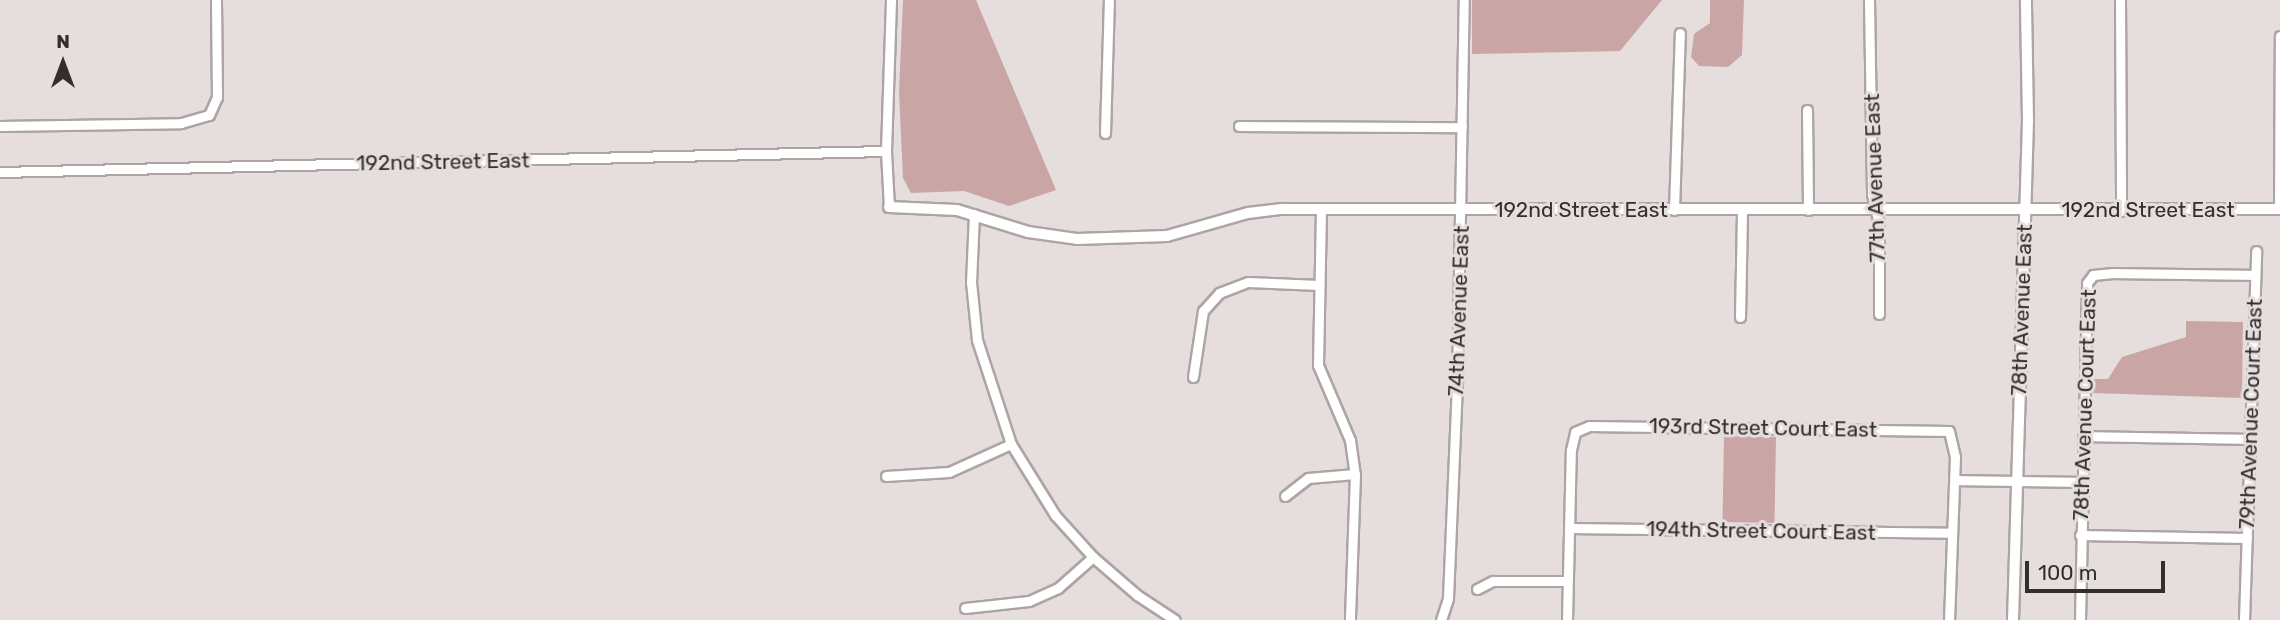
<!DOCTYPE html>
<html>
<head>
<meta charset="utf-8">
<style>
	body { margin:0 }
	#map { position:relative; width:2280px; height:620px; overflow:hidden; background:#e6dddd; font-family:Rubik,sans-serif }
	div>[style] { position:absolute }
	.green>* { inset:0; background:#c9a5a6; transform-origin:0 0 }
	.roads { filter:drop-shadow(2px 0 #ada4a4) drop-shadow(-2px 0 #ada4a4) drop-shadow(0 2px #ada4a4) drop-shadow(0 -2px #ada4a4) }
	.minor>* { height:9px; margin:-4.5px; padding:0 4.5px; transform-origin:4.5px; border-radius:4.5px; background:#fff }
	.tertiary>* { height:10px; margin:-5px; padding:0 5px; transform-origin:5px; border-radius:5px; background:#fff }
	span { translate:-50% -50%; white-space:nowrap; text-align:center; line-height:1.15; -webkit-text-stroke:6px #e6dddd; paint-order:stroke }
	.street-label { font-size:21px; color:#322e2e }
	.north { position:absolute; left:28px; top:28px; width:70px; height:70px; -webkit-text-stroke:5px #e6dddd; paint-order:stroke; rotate:0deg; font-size:19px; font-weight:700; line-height:28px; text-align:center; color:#322e2e }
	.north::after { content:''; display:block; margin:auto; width:24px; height:32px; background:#322e2e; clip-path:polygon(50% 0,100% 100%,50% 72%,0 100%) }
	.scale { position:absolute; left:2025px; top:561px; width:140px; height:32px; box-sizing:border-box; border:4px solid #322e2e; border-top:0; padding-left:9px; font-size:21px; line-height:24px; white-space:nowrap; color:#322e2e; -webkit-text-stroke:5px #e6dddd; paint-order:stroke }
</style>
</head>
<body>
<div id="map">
	<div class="green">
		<i style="clip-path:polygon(903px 0,976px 0,1056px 190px,1009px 206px,964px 191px,911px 193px,903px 178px,899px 92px)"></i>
		<i style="clip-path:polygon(1472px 0,1662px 0,1620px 51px,1472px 54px)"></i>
		<i style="clip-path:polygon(1710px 0,1744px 0,1742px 55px,1728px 67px,1699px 66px,1691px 57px,1694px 34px,1710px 23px)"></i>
		<i style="clip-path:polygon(2186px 321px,2243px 322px,2242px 398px,2093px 393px,2094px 379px,2108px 379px,2122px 357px,2186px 337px)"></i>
		<i style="left:1724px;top:436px;width:52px;height:86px;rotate:1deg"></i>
	</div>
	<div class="roads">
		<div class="minor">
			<i style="left:1869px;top:0;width:194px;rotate:89.1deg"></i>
			<i style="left:1872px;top:194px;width:31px;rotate:77deg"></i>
			<i style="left:1879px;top:224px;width:90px;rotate:90deg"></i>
			<i style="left:2120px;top:0;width:211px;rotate:89.7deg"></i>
			<i style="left:1807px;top:110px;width:100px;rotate:89.4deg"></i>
			<i style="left:0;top:126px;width:181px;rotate:-0.9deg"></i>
			<i style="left:181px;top:123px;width:29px;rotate:-16deg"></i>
			<i style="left:209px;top:115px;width:20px;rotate:-66deg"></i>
			<i style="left:217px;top:97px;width:97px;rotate:-90.6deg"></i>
			<i style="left:1239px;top:126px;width:223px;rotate:0.3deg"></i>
			<i style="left:1105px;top:133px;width:133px;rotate:-88.3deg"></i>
			<i style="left:0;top:172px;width:886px;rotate:-1.36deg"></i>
			<i style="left:889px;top:207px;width:56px;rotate:-93.1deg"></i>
			<i style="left:886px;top:151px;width:151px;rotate:-88.1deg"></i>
			<i style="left:1321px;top:209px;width:156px;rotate:91.1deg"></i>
			<i style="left:1318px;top:365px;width:82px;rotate:66.9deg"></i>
			<i style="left:1350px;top:440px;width:34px;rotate:82deg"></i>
			<i style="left:1355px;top:474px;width:146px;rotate:92deg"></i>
			<i style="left:2279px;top:209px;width:173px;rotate:-89.7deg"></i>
			<i style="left:1674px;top:210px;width:177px;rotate:-88.1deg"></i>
			<i style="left:974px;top:214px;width:68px;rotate:92.5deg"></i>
			<i style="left:971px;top:282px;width:58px;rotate:84.1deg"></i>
			<i style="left:977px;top:340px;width:109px;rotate:71.9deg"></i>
			<i style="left:1011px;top:444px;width:84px;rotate:58.2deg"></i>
			<i style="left:1055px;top:515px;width:57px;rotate:47.9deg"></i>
			<i style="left:1093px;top:557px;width:58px;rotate:40.8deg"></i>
			<i style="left:1137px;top:595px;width:45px;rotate:33.3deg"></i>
			<i style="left:1740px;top:317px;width:107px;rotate:-88.9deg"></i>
			<i style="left:1193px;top:377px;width:67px;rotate:-81.4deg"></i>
			<i style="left:1203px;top:311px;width:24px;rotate:-48deg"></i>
			<i style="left:1219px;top:293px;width:31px;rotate:-21deg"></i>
			<i style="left:1248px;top:282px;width:71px;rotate:2.4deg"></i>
			<i style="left:2083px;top:436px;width:167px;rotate:1deg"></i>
			<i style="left:886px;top:476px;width:63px;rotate:-3.6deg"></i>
			<i style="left:949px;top:472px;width:68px;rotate:-24.3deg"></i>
			<i style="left:1955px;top:480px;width:125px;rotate:0.9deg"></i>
			<i style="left:1285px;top:496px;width:29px;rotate:-38deg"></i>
			<i style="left:1308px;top:478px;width:47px;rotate:-4.9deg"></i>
			<i style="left:1569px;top:528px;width:383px;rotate:0.7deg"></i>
			<i style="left:2080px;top:535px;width:167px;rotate:1deg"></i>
			<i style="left:1477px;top:589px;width:18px;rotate:-27deg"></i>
			<i style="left:1493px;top:581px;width:74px"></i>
			<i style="left:965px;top:608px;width:64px;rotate:-6.2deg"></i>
			<i style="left:1029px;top:601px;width:32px;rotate:-24deg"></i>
			<i style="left:1058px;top:588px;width:47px;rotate:-41.5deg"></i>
			<i style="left:1441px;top:620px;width:23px;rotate:-72deg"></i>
			<i style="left:1448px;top:598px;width:211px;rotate:-87.6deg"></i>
			<i style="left:1457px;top:387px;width:387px;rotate:-89deg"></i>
			<i style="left:1567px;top:620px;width:170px;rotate:-88.7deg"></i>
			<i style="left:1571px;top:450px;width:18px;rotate:-77deg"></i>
			<i style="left:1575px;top:432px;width:15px;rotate:-23deg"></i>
			<i style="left:1589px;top:426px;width:360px;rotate:0.8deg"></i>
			<i style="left:1949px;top:431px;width:27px;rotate:77deg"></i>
			<i style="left:1955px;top:457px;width:163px;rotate:92.1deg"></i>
			<i style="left:2080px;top:620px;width:337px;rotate:-88.8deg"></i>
			<i style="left:2087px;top:283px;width:10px;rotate:-53deg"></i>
			<i style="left:2093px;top:275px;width:20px;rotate:-6deg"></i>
			<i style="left:2113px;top:273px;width:142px;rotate:0.8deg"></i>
			<i style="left:2244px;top:620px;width:369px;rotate:-88.1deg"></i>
		</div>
		<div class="tertiary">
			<i style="left:889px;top:207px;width:68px;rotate:2.5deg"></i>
			<i style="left:957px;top:210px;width:74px;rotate:17.2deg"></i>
			<i style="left:1028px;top:232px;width:49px;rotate:8.1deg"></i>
			<i style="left:1077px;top:239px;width:90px;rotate:-1.9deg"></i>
			<i style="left:1167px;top:236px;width:84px;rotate:-15.9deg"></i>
			<i style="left:1248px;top:213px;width:34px;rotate:-7deg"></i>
			<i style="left:1282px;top:209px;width:998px"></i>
			<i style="left:2013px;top:620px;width:500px;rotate:-88.28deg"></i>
			<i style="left:2028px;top:120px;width:120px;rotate:-91deg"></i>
		</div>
	</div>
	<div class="street-label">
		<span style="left:443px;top:162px;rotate:-1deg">192nd Street East</span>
		<span style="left:1875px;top:178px;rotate:-92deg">77th Avenue East</span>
		<span style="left:1581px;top:210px">192nd Street East</span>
		<span style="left:2148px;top:210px">192nd Street East</span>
		<span style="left:2022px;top:310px;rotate:-88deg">78th Avenue East</span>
		<span style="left:1459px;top:311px;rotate:-88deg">74th Avenue East</span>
		<span style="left:2085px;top:405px;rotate:-88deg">78th Avenue Court East</span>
		<span style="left:2251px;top:414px;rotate:-88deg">79th Avenue Court East</span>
		<span style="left:1763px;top:428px;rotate:1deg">193rd Street Court East</span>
		<span style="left:1761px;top:531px;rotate:1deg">194th Street Court East</span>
	</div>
	<div class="north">N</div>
	<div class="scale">100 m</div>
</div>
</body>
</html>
